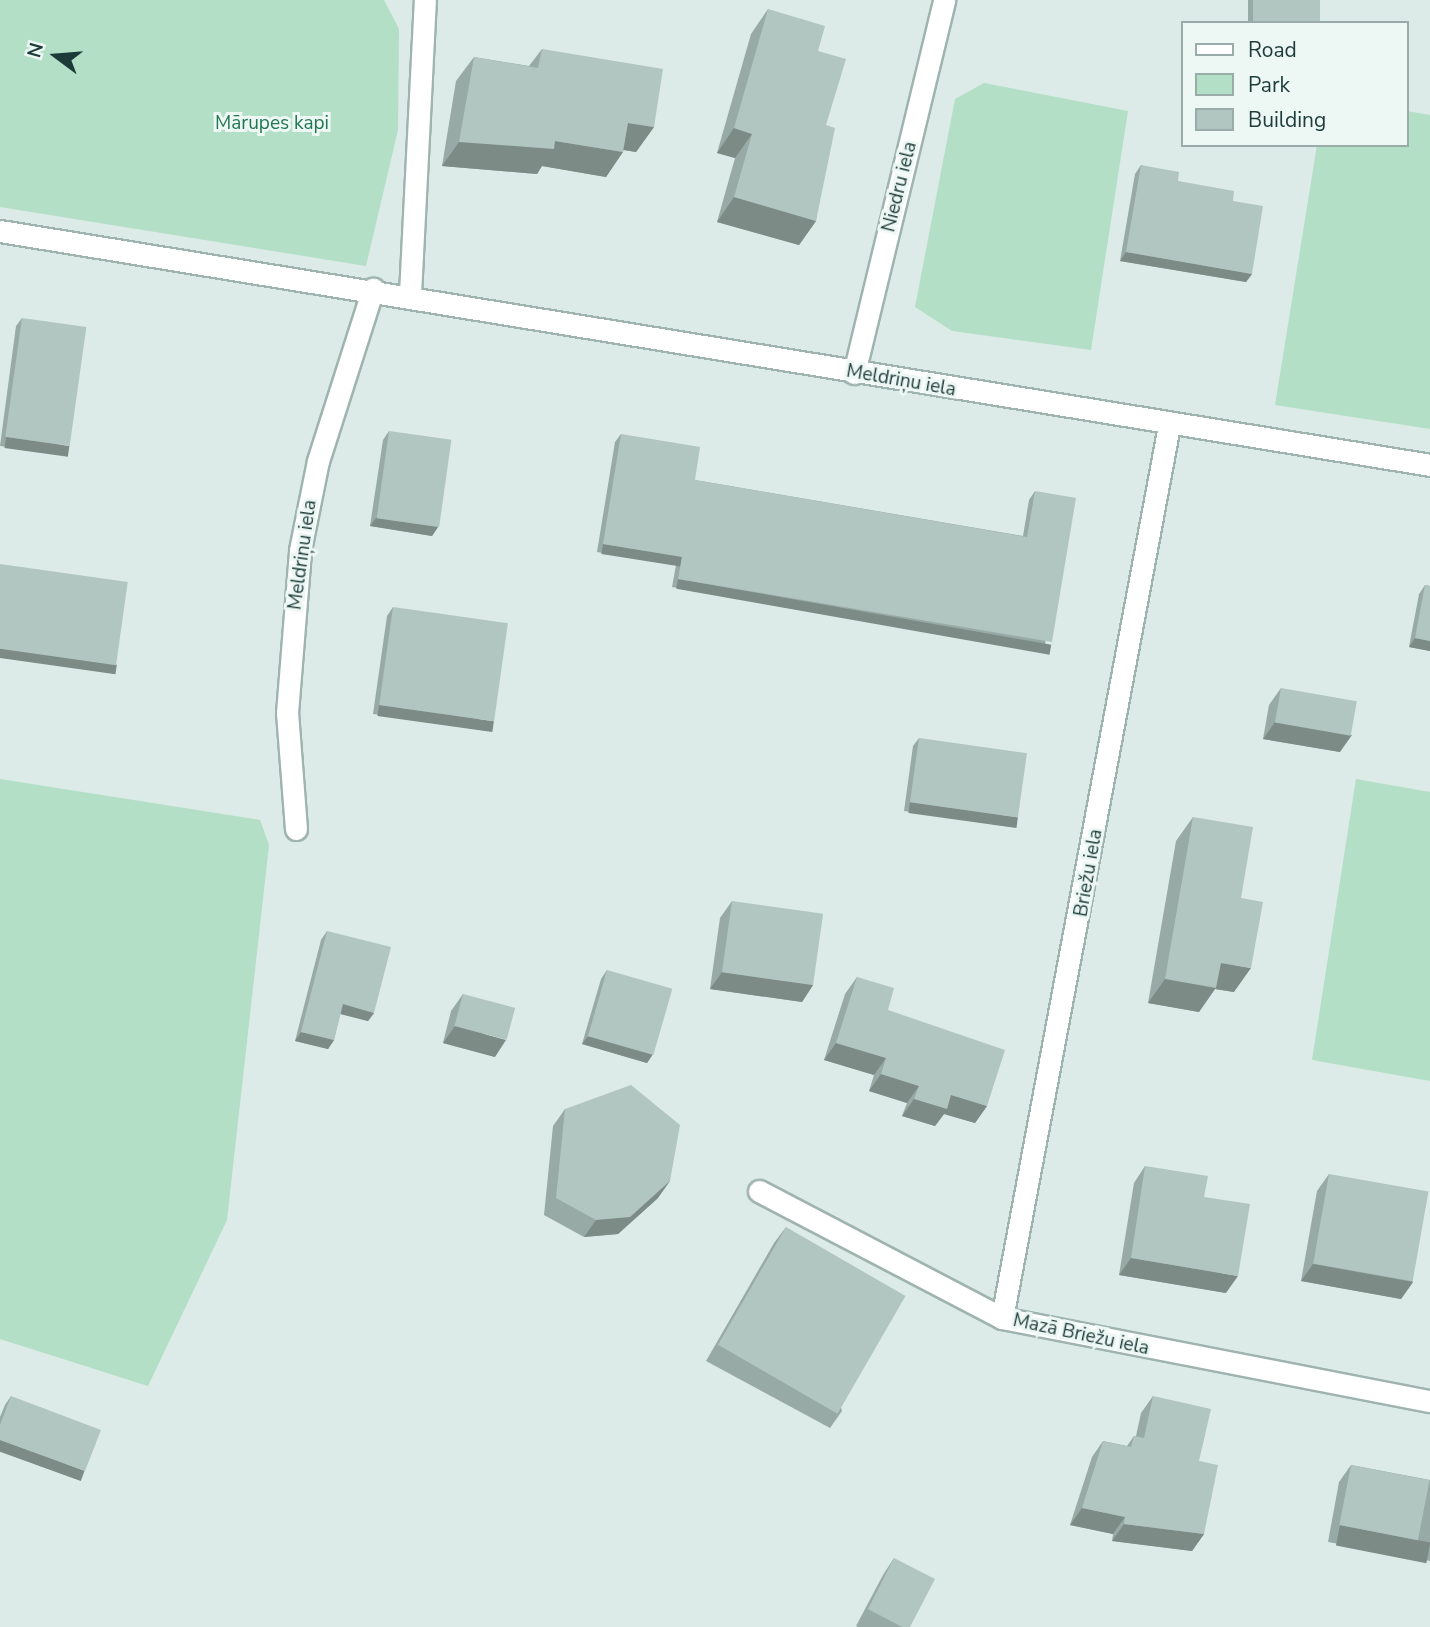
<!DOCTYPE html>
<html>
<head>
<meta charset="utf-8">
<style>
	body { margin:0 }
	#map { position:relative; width:1430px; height:1627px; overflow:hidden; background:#dcebe7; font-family:"Nunito Sans",sans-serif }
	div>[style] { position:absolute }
	.green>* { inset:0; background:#b2dfc6 }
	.roads { filter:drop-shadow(2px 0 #9fb3af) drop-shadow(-2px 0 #9fb3af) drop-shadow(0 2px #9fb3af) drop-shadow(0 -2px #9fb3af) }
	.minor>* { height:21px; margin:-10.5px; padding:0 10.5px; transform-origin:10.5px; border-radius:10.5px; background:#fff }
	.wall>* { inset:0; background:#98aaa5; transform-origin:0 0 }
	.shaded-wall>* { inset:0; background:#7c8b86; transform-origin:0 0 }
	.building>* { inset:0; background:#b1c6c0; transform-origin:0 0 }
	span { translate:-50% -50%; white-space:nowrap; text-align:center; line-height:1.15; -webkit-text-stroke:6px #edf7f4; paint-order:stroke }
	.park-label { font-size:19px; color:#227752 }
	.street-label { font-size:19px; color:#1d3c39 }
	.legend { position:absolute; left:1181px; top:21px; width:228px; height:126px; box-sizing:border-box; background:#edf7f4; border:2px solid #9aaca9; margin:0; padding:9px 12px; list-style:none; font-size:21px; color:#1d3c39 }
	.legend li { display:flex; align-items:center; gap:14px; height:35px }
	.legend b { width:35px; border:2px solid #9aaca9 }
	.north { position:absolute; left:21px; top:21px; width:70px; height:70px; -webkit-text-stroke:5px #edf7f4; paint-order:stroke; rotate:286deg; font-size:19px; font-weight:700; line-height:28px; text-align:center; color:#1d3c39 }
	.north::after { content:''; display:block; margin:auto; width:24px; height:32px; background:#1d3c39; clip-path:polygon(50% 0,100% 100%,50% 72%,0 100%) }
</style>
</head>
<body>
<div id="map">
	<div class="green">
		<i style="clip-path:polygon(0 0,384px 0,399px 29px,398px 130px,366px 266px,0 207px)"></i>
		<i style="clip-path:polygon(984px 83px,1128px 111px,1091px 350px,952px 331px,915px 307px,955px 99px)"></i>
		<i style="clip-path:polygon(1407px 111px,1430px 115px,1430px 429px,1275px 405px,1317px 145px,1407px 145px)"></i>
		<i style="clip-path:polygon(0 779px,260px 820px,269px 845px,227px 1220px,148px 1386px,0 1339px)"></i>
		<i style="clip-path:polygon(1356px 779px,1430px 792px,1430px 1081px,1312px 1060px)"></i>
	</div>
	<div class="roads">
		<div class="minor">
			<i style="left:0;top:231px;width:1449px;rotate:9.29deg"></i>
			<i style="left:410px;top:294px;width:294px;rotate:-87.1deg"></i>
			<i style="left:854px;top:373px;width:384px;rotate:-76.4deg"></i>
			<i style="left:296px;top:829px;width:116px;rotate:-94.4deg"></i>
			<i style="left:287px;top:713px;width:164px;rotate:-85.4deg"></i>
			<i style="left:300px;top:550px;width:91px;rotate:-78.6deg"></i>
			<i style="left:318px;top:461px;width:181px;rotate:-72.3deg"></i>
			<i style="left:759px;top:1191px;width:274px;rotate:27.6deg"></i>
			<i style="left:1002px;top:1318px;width:436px;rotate:11deg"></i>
			<i style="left:1002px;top:1318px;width:907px;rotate:-79.4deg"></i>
		</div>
	</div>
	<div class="wall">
		<i style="left:1248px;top:0;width:72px;height:24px"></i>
		<i style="clip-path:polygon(768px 9px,818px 51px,826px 125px,816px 221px,799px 245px,717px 222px,735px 158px,717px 153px,751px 34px)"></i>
		<i style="clip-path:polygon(542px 49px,654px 127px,636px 152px,624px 150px,606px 177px,542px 166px,537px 174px,442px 166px,456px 81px,474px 57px,529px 66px)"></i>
		<i style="clip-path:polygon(1141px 165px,1178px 181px,1233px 201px,1252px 274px,1246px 282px,1120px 261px,1135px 174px)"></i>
		<i style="clip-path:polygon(22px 318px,63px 455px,0 446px,16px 326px)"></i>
		<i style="clip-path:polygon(389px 431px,438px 527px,432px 536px,370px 526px,383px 440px)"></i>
		<i style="clip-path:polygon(621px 434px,695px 480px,1023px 536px,1029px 500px,1035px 491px,1046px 651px,672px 587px,676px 565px,597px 552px,615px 442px)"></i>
		<i style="clip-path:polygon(1425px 585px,1430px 586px,1430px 651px,1409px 647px,1419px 594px)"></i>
		<i style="clip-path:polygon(393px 607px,488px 731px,373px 714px,387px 616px)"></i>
		<i style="clip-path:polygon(1281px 688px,1340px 752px,1263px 739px,1269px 705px)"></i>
		<i style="clip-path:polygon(919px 738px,1012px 827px,904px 811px,913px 746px)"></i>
		<i style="clip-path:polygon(1193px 817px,1241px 898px,1234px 992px,1215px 989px,1199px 1012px,1148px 1003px,1176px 841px)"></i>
		<i style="clip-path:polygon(732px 901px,813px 985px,802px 1002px,710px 989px,720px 918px)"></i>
		<i style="clip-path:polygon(327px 931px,374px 1013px,368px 1021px,340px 1014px,334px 1040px,328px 1049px,295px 1041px,321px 940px)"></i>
		<i style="clip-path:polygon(607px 970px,653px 1054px,647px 1063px,582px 1044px,601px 979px)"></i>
		<i style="clip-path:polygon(857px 977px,888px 1010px,987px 1106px,975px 1123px,944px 1114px,935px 1126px,902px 1116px,907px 1103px,869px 1091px,874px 1075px,824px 1060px,845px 994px)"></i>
		<i style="clip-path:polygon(463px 994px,495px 1057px,443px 1043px,451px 1011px)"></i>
		<i style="clip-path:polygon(565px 1109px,658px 1198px,618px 1234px,584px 1237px,544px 1215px,553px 1126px)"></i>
		<i style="clip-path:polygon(1145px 1166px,1204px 1197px,1226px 1293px,1119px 1275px,1134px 1183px)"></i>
		<i style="clip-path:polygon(1329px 1174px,1413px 1282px,1401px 1299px,1301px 1281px,1317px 1191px)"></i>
		<i style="clip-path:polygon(786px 1227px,842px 1411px,830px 1428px,706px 1361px,774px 1243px)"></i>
		<i style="clip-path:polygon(11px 1396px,79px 1480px,0 1451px,0 1417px,5px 1405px)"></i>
		<i style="clip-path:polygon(1153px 1396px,1199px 1461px,1204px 1534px,1192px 1551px,1112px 1541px,1113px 1534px,1070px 1525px,1092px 1457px,1103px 1441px,1127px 1446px,1134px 1436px,1136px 1436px,1141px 1413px)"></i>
		<i style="clip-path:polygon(1351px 1465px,1430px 1480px,1430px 1561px,1328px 1542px,1339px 1482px)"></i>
		<i style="clip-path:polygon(894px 1558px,910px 1627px,858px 1627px,856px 1626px,883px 1575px)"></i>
	</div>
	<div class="shaded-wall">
		<i style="clip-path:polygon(628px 123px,654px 127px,636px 152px,611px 148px)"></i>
		<i style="clip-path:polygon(734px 128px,752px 134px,735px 158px,717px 153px)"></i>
		<i style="clip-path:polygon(555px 141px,623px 152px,606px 177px,542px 166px,537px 174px,442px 166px,459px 142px)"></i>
		<i style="clip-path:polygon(734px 197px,816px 221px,799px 245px,717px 222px)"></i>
		<i style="clip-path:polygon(1126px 252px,1252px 274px,1246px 282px,1120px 261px)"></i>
		<i style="left:6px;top:437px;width:64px;height:11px;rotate:8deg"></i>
		<i style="clip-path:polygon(376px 518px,438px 527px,432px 536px,370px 526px)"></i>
		<i style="left:603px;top:544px;width:80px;height:10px;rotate:9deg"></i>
		<i style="left:678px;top:579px;width:379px;height:10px;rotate:10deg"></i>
		<i style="clip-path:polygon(1415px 638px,1430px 641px,1430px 651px,1409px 647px)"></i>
		<i style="left:0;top:648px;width:118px;height:10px;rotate:8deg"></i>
		<i style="left:379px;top:705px;width:116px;height:11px;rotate:8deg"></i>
		<i style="clip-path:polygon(1275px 722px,1352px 735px,1340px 752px,1263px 739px)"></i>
		<i style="left:910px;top:802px;width:109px;height:11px;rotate:8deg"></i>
		<i style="clip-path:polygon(1221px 963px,1251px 968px,1234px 992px,1215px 989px,1199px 1012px,1148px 1003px,1165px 979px)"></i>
		<i style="clip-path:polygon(722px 972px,813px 985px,802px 1002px,710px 989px)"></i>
		<i style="clip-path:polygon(343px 1004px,374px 1013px,368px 1021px,337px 1013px)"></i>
		<i style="clip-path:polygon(455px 1026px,506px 1040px,495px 1057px,443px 1043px)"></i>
		<i style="clip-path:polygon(301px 1032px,334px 1040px,328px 1049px,295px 1041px)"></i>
		<i style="clip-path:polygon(588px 1036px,653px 1054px,647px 1063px,582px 1044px)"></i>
		<i style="clip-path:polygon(836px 1043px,886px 1058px,874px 1075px,824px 1060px)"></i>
		<i style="clip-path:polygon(881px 1074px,919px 1086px,907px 1103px,869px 1091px)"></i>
		<i style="clip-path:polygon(951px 1095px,987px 1106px,975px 1123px,944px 1114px,935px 1126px,902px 1116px,914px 1099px)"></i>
		<i style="clip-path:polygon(670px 1181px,658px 1198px,618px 1234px,584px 1237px,596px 1220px)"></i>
		<i style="clip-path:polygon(1131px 1258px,1238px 1276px,1226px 1293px,1119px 1275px)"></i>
		<i style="clip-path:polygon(1313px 1264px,1413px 1282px,1401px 1299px,1301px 1281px)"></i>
		<i style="left:0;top:1440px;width:90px;height:11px;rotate:20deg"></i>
		<i style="clip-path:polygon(1082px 1508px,1125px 1517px,1113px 1534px,1070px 1525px)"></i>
		<i style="clip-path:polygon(1124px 1524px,1204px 1534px,1192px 1551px,1112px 1541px)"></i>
		<i style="left:1340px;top:1525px;width:92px;height:21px;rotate:11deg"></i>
	</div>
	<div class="building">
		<i style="left:1253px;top:0;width:67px;height:24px"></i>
		<i style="clip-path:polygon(768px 9px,825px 26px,818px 51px,846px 59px,826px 125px,835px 128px,816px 221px,734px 197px,752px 134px,734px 128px)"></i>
		<i style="clip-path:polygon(542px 49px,663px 69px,654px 127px,628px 123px,623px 152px,555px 141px,554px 149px,459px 142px,474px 57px,538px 68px)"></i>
		<i style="clip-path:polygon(1141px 165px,1179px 172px,1178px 181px,1234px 191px,1233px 201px,1263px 206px,1252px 274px,1126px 252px)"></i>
		<i style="left:22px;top:318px;width:65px;height:120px;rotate:8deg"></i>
		<i style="left:389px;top:431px;width:63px;height:88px;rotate:8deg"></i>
		<i style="clip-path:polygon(621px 434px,700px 447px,695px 480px,1027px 537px,1035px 491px,1076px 498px,1052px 642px,678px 579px,682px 557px,603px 544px)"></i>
		<i style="left:0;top:564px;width:129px;height:84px;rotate:8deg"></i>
		<i style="clip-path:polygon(1425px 585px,1430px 586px,1430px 641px,1415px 638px)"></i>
		<i style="left:393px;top:607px;width:116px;height:99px;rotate:8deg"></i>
		<i style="left:1281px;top:688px;width:77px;height:35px;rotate:10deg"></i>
		<i style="left:919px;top:738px;width:109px;height:65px;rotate:8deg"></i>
		<i style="clip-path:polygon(1193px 817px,1253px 827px,1241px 898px,1263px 902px,1251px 968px,1221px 963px,1216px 988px,1165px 979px)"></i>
		<i style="left:732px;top:901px;width:92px;height:72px;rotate:8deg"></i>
		<i style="clip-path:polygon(327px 931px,391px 947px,374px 1013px,343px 1004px,334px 1040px,301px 1032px)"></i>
		<i style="left:607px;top:970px;width:68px;height:69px;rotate:16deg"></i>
		<i style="clip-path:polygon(857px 977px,894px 988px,888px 1010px,1005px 1050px,987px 1106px,951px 1095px,947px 1109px,914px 1099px,919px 1086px,881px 1074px,886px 1058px,836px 1043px)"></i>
		<i style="left:463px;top:994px;width:54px;height:33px;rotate:15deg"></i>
		<i style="clip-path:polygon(631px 1085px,680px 1125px,670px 1181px,630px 1217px,596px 1220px,556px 1198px,565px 1109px)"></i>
		<i style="clip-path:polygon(1145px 1166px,1208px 1176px,1204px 1197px,1250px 1204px,1238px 1276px,1131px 1258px)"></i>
		<i style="left:1329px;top:1174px;width:101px;height:91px;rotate:10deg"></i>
		<i style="left:786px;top:1227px;width:138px;height:136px;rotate:30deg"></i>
		<i style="clip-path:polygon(11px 1396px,101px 1430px,85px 1471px,0 1440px,0 1425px)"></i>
		<i style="clip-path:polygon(1153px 1396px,1211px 1409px,1199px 1461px,1218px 1465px,1204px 1534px,1124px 1524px,1125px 1517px,1082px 1508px,1103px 1441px,1131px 1447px,1134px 1436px,1144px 1438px)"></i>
		<i style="left:1351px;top:1465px;width:80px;height:61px;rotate:11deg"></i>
		<i style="clip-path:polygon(894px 1558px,935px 1579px,910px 1627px,902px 1627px,868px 1609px)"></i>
	</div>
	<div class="park-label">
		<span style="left:272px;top:124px">Mārupes kapi</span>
	</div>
	<div class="street-label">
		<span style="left:900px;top:187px;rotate:-76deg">Niedru iela</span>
		<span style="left:901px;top:381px;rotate:10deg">Meldriņu iela</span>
		<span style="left:303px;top:555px;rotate:-82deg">Meldriņu iela</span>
		<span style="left:1089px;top:873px;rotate:-80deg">Briežu iela</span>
		<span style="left:1081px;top:1335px;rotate:12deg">Mazā Briežu iela</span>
	</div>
	<ul class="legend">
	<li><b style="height:9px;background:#fff"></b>Road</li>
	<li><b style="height:19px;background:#b2dfc6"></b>Park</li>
	<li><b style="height:19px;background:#b1c6c0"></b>Building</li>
	</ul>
	<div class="north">N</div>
</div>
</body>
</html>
